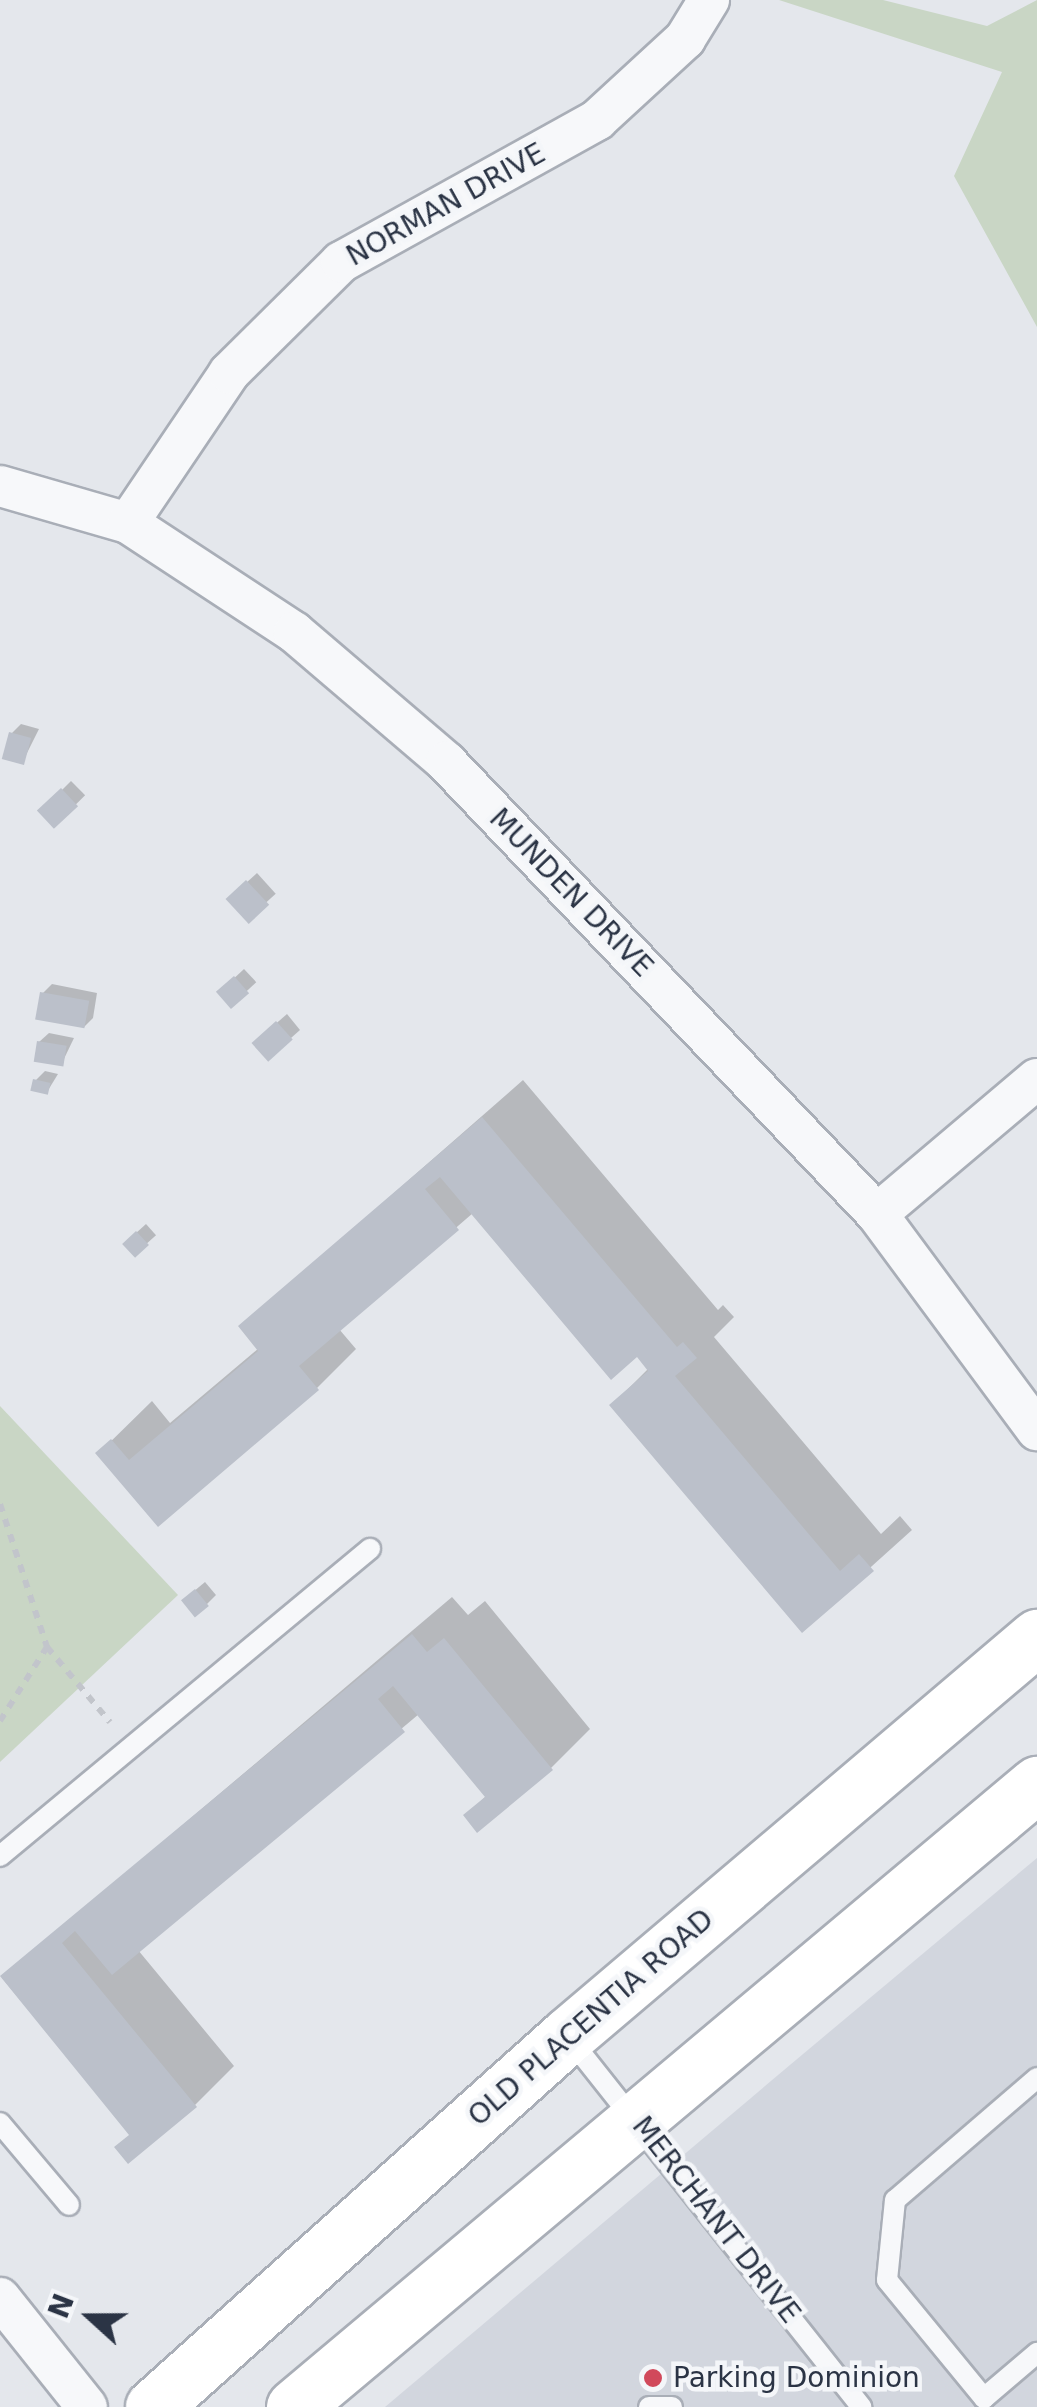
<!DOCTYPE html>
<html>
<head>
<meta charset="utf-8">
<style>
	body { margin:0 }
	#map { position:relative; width:1037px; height:2407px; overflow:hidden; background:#e4e7ec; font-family:"DejaVu Sans",sans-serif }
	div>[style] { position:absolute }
	.built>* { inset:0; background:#d2d6de }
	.green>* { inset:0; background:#c9d6c5 }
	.shadow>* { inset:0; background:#0003; transform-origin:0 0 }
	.building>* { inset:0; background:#bbc0ca; transform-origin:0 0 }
	.path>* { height:6px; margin-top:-3px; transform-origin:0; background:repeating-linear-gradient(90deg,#c2c5cb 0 8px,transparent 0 16px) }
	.roads { filter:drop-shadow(2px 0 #a9aeb7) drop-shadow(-2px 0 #a9aeb7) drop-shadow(0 2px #a9aeb7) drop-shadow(0 -2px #a9aeb7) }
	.service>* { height:20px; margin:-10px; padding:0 10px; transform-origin:10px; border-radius:10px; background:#f7f8fa }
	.minor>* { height:40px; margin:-20px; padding:0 20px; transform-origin:20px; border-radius:20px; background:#f7f8fa }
	.secondary>* { height:55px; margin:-27.5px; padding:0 27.5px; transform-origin:27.5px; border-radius:27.5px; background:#fff }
	.dots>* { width:28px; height:28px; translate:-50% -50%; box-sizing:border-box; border:5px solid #f4f6f9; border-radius:50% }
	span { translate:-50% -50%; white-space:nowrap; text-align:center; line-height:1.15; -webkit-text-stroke:9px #f4f6f9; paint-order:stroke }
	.street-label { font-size:28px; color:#2b3445 }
	.poi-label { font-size:28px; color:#2b3445 }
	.left { translate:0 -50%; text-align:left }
	.north { position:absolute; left:40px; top:2267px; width:100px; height:100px; -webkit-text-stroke:8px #f4f6f9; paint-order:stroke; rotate:291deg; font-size:28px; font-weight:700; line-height:40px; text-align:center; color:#2b3445 }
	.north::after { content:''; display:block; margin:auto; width:35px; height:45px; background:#2b3445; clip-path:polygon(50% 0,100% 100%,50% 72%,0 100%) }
</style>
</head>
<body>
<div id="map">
	<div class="built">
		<i style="clip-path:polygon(1037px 1858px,1037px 2407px,385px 2407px,784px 2070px)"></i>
	</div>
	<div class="green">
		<i style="clip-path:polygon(779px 0,883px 0,987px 26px,1037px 0,1037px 327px,954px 176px,1002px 72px)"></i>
		<i style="clip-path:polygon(0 1406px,178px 1595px,0 1762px)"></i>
	</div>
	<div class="shadow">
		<i style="clip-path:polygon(21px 724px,39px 729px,22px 763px,12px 733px)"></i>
		<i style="left:71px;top:781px;width:20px;height:42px;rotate:45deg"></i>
		<i style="left:257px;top:873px;width:28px;height:37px;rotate:48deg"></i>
		<i style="left:244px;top:969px;width:18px;height:34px;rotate:47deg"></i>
		<i style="clip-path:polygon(52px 984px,97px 993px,93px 1018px,84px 1027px,43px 993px)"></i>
		<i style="clip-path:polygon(287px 1014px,300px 1030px,291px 1038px,264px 1034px)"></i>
		<i style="clip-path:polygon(49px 1033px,74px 1038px,61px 1065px,39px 1042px)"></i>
		<i style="clip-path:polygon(45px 1071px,58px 1074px,47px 1092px,36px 1080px)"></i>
		<i style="clip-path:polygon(523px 1080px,718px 1310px,723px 1305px,734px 1317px,714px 1337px,881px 1534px,900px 1516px,912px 1530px,802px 1629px,612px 1405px,649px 1368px,638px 1354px,473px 1213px,339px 1329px,356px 1349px,317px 1388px,158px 1523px,99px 1453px,152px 1401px,170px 1423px,259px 1348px,241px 1327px)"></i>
		<i style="left:146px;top:1224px;width:15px;height:29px;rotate:48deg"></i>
		<i style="clip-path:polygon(205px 1582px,216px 1595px,196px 1615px,193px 1592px)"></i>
		<i style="clip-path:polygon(452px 1597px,468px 1615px,485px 1601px,590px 1729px,551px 1768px,467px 1815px,487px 1795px,419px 1714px,138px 1950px,234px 2066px,195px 2105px,131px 2134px,2px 1978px)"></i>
	</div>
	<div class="building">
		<i style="left:9px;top:732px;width:23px;height:28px;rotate:15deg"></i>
		<i style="left:61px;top:788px;width:25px;height:33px;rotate:47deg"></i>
		<i style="left:246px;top:880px;width:34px;height:28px;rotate:47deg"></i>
		<i style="left:234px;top:976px;width:23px;height:24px;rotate:49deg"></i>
		<i style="left:40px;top:992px;width:50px;height:28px;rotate:10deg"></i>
		<i style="left:276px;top:1021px;width:25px;height:33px;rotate:48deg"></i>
		<i style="left:37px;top:1041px;width:30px;height:21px;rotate:9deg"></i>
		<i style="left:33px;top:1079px;width:18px;height:12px;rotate:13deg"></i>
		<i style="clip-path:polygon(482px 1117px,677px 1347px,683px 1342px,697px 1358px,675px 1376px,840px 1571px,859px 1554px,874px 1571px,802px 1633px,609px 1405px,648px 1371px,637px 1357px,611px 1380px,440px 1177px,425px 1189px,459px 1230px,299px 1366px,319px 1390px,158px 1527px,95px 1453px,111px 1439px,129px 1460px,258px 1351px,238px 1326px)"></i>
		<i style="left:136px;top:1231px;width:19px;height:19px;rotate:47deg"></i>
		<i style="left:195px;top:1589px;width:22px;height:18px;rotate:51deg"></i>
		<i style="clip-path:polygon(412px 1634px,427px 1652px,444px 1638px,553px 1770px,477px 1833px,463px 1815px,485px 1797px,393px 1686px,378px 1699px,405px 1732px,112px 1975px,75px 1931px,62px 1943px,197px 2107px,128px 2164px,114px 2147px,129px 2135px,0 1976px)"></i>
	</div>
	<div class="path">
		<i style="left:0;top:1504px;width:151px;rotate:71.8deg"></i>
		<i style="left:47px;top:1647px;width:98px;rotate:50deg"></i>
		<i style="left:0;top:1721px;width:88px;rotate:-57.6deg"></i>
	</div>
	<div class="roads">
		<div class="service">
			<i style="left:0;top:1856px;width:481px;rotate:-39.7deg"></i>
			<i style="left:569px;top:2038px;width:471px;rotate:51.6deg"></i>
			<i style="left:1037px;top:2078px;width:187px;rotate:139.3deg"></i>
			<i style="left:895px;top:2200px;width:80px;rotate:95.7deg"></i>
			<i style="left:887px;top:2280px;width:153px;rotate:50.6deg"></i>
			<i style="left:984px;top:2398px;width:70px;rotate:-40.3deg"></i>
			<i style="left:0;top:2123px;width:107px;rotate:49.9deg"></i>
			<i style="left:649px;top:2407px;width:23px"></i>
		</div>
		<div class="minor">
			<i style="left:0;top:486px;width:133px;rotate:16.1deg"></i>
			<i style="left:128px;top:523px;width:199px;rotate:33.3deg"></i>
			<i style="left:294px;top:632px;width:200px;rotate:40.5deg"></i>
			<i style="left:446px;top:762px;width:625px;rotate:46.36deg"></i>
			<i style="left:877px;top:1214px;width:269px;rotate:53.5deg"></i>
			<i style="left:128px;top:523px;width:181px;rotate:-56deg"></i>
			<i style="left:229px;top:373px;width:158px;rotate:-44.7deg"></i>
			<i style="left:341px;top:262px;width:293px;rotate:-29deg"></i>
			<i style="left:597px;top:120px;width:120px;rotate:-42.6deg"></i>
			<i style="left:685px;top:39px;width:46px;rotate:-58.4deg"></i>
			<i style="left:877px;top:1214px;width:209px;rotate:-40.2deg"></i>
			<i style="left:0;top:2298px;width:139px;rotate:51.4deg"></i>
		</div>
		<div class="secondary">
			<i style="left:153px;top:2407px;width:556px;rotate:-41.86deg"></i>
			<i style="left:567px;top:2036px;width:617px;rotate:-40.33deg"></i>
			<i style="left:294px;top:2407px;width:970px;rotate:-39.98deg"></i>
		</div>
	</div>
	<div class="dots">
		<i style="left:653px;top:2378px;background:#d1495b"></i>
	</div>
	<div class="street-label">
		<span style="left:446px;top:205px;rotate:-29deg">NORMAN DRIVE</span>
		<span style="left:571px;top:893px;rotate:46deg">MUNDEN DRIVE</span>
		<span style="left:591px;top:2018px;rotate:-41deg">OLD PLACENTIA ROAD</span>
		<span style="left:716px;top:2220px;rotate:52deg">MERCHANT DRIVE</span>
	</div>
	<div class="poi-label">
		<span class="left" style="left:673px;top:2378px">Parking Dominion</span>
	</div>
	<div class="north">N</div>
</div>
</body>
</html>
